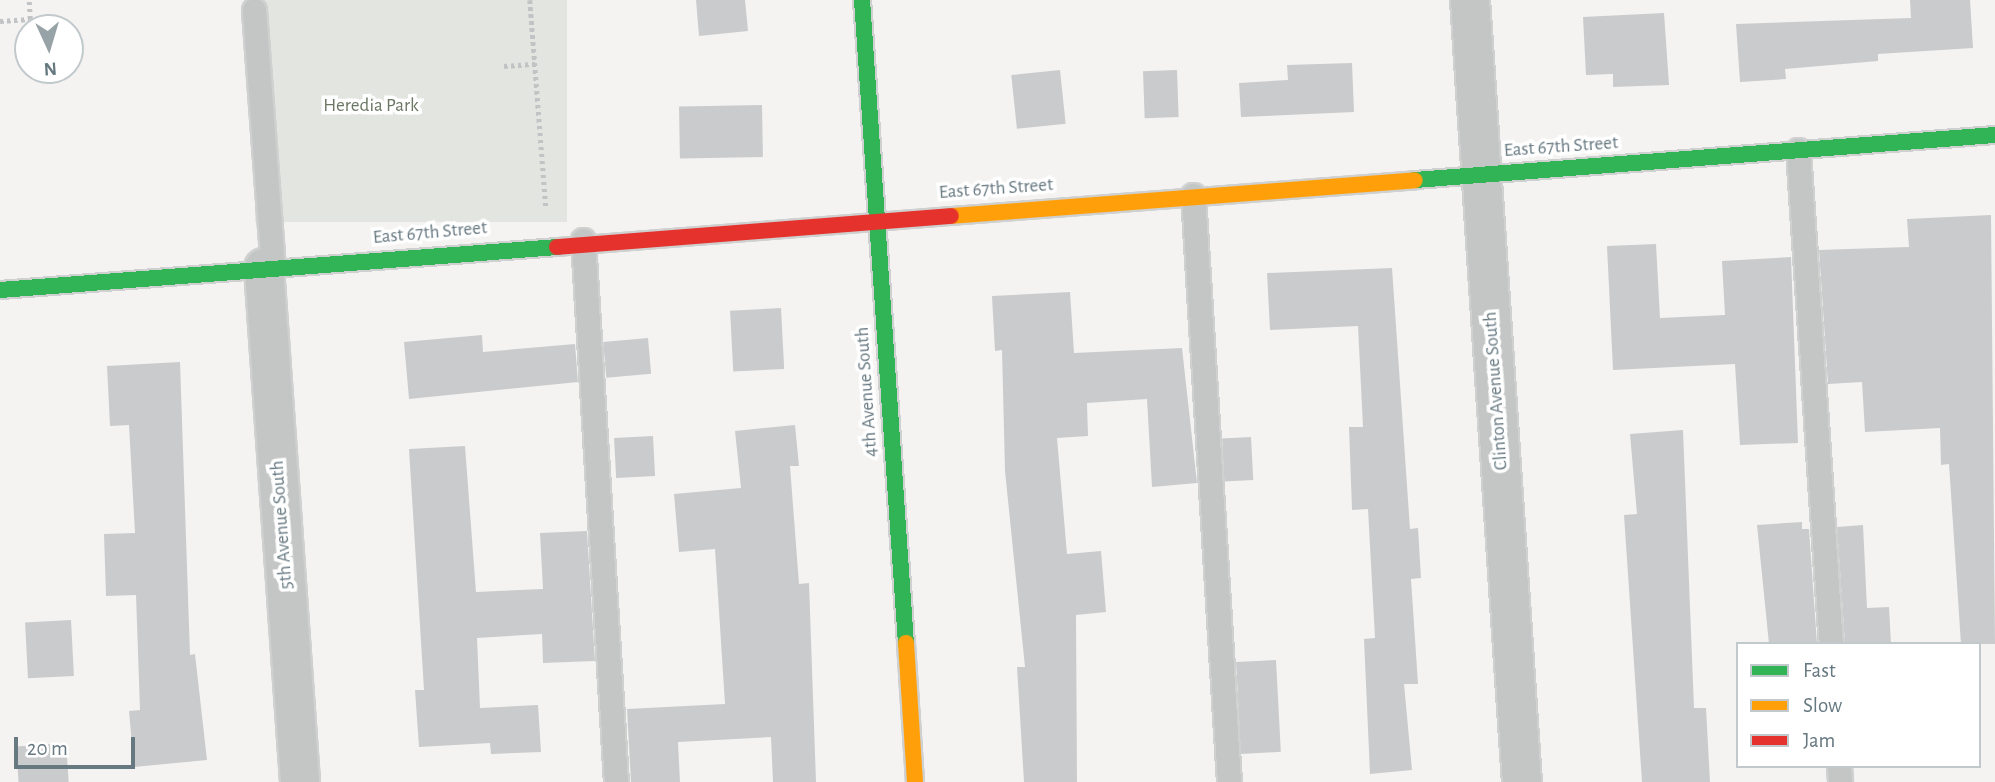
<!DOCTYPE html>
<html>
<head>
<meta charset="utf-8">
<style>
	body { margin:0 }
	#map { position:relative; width:1995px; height:782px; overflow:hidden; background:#f4f3f2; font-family:"Alegreya Sans",sans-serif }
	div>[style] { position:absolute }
	.green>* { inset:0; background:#e3e5e0; transform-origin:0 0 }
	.building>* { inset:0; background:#cacbcc; transform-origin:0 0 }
	.path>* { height:4.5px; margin-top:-2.25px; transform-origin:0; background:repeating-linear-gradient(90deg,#c2c3c4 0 3.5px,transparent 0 7px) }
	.roads { filter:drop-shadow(2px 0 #cfd0d0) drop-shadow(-2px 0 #cfd0d0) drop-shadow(0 2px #cfd0d0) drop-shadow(0 -2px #cfd0d0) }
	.lane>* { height:23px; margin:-11.5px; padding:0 11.5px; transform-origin:11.5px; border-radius:11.5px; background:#c4c6c6 }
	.street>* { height:38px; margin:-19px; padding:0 19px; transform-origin:19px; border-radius:19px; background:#c4c6c6 }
	.fast>* { height:16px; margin:-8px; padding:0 8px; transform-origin:8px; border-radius:8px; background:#30b455 }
	.slow>* { height:16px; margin:-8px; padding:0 8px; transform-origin:8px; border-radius:8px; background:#ff9f0a }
	.jam>* { height:16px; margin:-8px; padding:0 8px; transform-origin:8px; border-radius:8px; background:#e5322d }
	span { translate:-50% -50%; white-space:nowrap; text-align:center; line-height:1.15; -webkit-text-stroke:7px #fff; paint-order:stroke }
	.park-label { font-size:19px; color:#6b7764 }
	.street-label { font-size:19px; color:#667880 }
	.legend { position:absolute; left:1736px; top:642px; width:245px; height:126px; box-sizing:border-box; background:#fff; border:2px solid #c2c9cc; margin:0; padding:9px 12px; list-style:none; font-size:21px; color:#667880 }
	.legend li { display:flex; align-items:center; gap:14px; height:35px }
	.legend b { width:35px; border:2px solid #c2c9cc }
	.north { position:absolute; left:14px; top:14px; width:70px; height:70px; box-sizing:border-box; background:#fff; border:2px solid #c2c9cc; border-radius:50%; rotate:176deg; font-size:19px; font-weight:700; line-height:28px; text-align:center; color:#667880 }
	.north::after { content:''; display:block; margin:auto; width:24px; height:32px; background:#98a3a8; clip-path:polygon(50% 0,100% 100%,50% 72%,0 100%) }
	.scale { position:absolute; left:14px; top:737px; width:121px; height:32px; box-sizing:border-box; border:4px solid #667880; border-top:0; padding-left:9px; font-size:21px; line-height:24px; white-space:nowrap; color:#667880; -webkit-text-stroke:5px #fff; paint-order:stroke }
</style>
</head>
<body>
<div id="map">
	<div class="green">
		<i style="left:255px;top:0;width:312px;height:222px"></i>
	</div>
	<div class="building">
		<i style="clip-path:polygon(696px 0,745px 0,748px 31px,699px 36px)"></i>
		<i style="clip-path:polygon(1910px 0,1970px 0,1973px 48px,1878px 54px,1878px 61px,1785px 69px,1786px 79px,1740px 82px,1736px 24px,1911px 18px)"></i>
		<i style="clip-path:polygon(1664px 13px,1669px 85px,1613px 87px,1613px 74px,1586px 75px,1583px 17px)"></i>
		<i style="clip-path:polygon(1352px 63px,1354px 112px,1241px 117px,1239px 83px,1288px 80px,1287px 65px)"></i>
		<i style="left:1060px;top:70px;width:54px;height:49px;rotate:84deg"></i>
		<i style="left:1177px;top:70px;width:47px;height:34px;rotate:88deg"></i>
		<i style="left:762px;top:105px;width:52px;height:83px;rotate:89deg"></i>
		<i style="clip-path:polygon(1991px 215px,1995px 644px,1961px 644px,1949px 464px,1941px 465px,1940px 428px,1865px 432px,1862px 382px,1828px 384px,1819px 250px,1909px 247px,1907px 219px)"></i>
		<i style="clip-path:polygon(1656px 244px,1660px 318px,1725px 315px,1722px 261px,1791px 257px,1798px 443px,1740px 445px,1735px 364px,1613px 370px,1607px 246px)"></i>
		<i style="clip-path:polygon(1392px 268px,1410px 529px,1418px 528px,1421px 578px,1411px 579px,1418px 684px,1404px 684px,1412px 770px,1370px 774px,1364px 639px,1375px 638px,1368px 509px,1352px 510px,1349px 427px,1363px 427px,1358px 326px,1270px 330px,1267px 273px)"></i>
		<i style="clip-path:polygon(1070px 292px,1074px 353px,1182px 348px,1197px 483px,1152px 487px,1147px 399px,1087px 403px,1088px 436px,1057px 438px,1067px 554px,1101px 551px,1106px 612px,1076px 615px,1077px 782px,1024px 782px,1017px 667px,1025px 667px,1005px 471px,1002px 350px,995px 351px,992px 296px)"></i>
		<i style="left:781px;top:308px;width:61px;height:51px;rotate:87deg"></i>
		<i style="clip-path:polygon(482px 335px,483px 352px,575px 344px,578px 382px,409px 399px,404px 342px)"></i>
		<i style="left:648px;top:338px;width:36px;height:45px;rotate:85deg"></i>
		<i style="clip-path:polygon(180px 362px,190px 655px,195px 654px,207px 760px,134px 767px,129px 711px,140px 710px,136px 595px,106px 596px,104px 534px,135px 533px,129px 425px,110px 426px,107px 366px)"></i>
		<i style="clip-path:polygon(795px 425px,799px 466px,790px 466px,799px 584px,809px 583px,816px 782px,773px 782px,771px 737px,678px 742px,680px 782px,631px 782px,627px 709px,725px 704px,715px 549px,679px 552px,674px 494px,741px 488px,735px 431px)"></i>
		<i style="clip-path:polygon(1683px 430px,1694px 708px,1706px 708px,1710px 782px,1642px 782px,1624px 515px,1637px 514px,1630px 434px)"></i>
		<i style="left:653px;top:436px;width:40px;height:39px;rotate:87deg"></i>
		<i style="left:1251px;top:437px;width:43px;height:29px;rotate:87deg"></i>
		<i style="clip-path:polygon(465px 446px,476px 592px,543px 589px,540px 533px,587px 531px,595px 661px,543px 663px,542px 634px,477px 638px,480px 708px,538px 705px,541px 752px,491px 754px,490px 743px,419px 747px,415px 690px,424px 690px,409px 449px)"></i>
		<i style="clip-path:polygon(1802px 522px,1802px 529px,1809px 529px,1817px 644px,1769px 644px,1757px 525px)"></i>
		<i style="clip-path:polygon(1863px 525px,1867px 608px,1889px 607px,1891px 644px,1845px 644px,1837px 527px)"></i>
		<i style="left:71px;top:620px;width:56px;height:46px;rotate:87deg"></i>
		<i style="left:1276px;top:660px;width:92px;height:40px;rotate:87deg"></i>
		<i style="left:66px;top:743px;width:39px;height:50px;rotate:86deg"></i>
	</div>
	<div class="path">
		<i style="left:530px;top:0;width:208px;rotate:85.6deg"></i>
		<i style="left:0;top:21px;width:30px;rotate:-4deg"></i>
		<i style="left:30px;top:19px;width:19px;rotate:-93deg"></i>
		<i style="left:504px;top:66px;width:31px;rotate:-4deg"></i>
	</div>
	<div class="roads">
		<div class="lane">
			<i style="left:254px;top:10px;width:258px;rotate:85.8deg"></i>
			<i style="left:1798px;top:150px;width:495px;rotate:86.2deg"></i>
			<i style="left:1193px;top:195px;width:588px;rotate:86.49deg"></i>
			<i style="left:583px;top:240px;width:543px;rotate:86.52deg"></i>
			<i style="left:1839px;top:766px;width:16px;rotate:86deg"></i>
		</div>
		<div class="street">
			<i style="left:1470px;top:0;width:784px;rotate:86.2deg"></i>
			<i style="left:264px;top:268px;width:515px;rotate:85.99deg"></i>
		</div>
		<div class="fast">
			<i style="left:862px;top:0;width:645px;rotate:86.09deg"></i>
			<i style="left:1415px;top:180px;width:582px;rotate:-4.44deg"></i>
			<i style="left:0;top:290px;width:559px;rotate:-4.41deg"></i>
		</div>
		<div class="slow">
			<i style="left:951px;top:216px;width:465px;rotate:-4.4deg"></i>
			<i style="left:906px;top:643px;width:139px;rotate:86.3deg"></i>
		</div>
		<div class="jam">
			<i style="left:557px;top:247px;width:395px;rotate:-4.5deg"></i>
		</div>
	</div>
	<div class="park-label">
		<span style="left:371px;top:106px">Heredia Park</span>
	</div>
	<div class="street-label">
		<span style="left:1561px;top:147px;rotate:-4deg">East 67th Street</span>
		<span style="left:996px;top:189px;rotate:-4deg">East 67th Street</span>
		<span style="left:430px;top:233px;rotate:-5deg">East 67th Street</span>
		<span style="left:1496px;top:391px;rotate:-94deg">Clinton Avenue South</span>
		<span style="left:867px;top:392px;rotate:-94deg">4th Avenue South</span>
		<span style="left:282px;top:525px;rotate:-94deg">5th Avenue South</span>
	</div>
	<ul class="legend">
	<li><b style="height:9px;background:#30b455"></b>Fast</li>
	<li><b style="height:9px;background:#ff9f0a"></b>Slow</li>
	<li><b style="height:9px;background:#e5322d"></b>Jam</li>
	</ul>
	<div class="north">N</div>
	<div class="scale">20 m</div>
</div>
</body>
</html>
